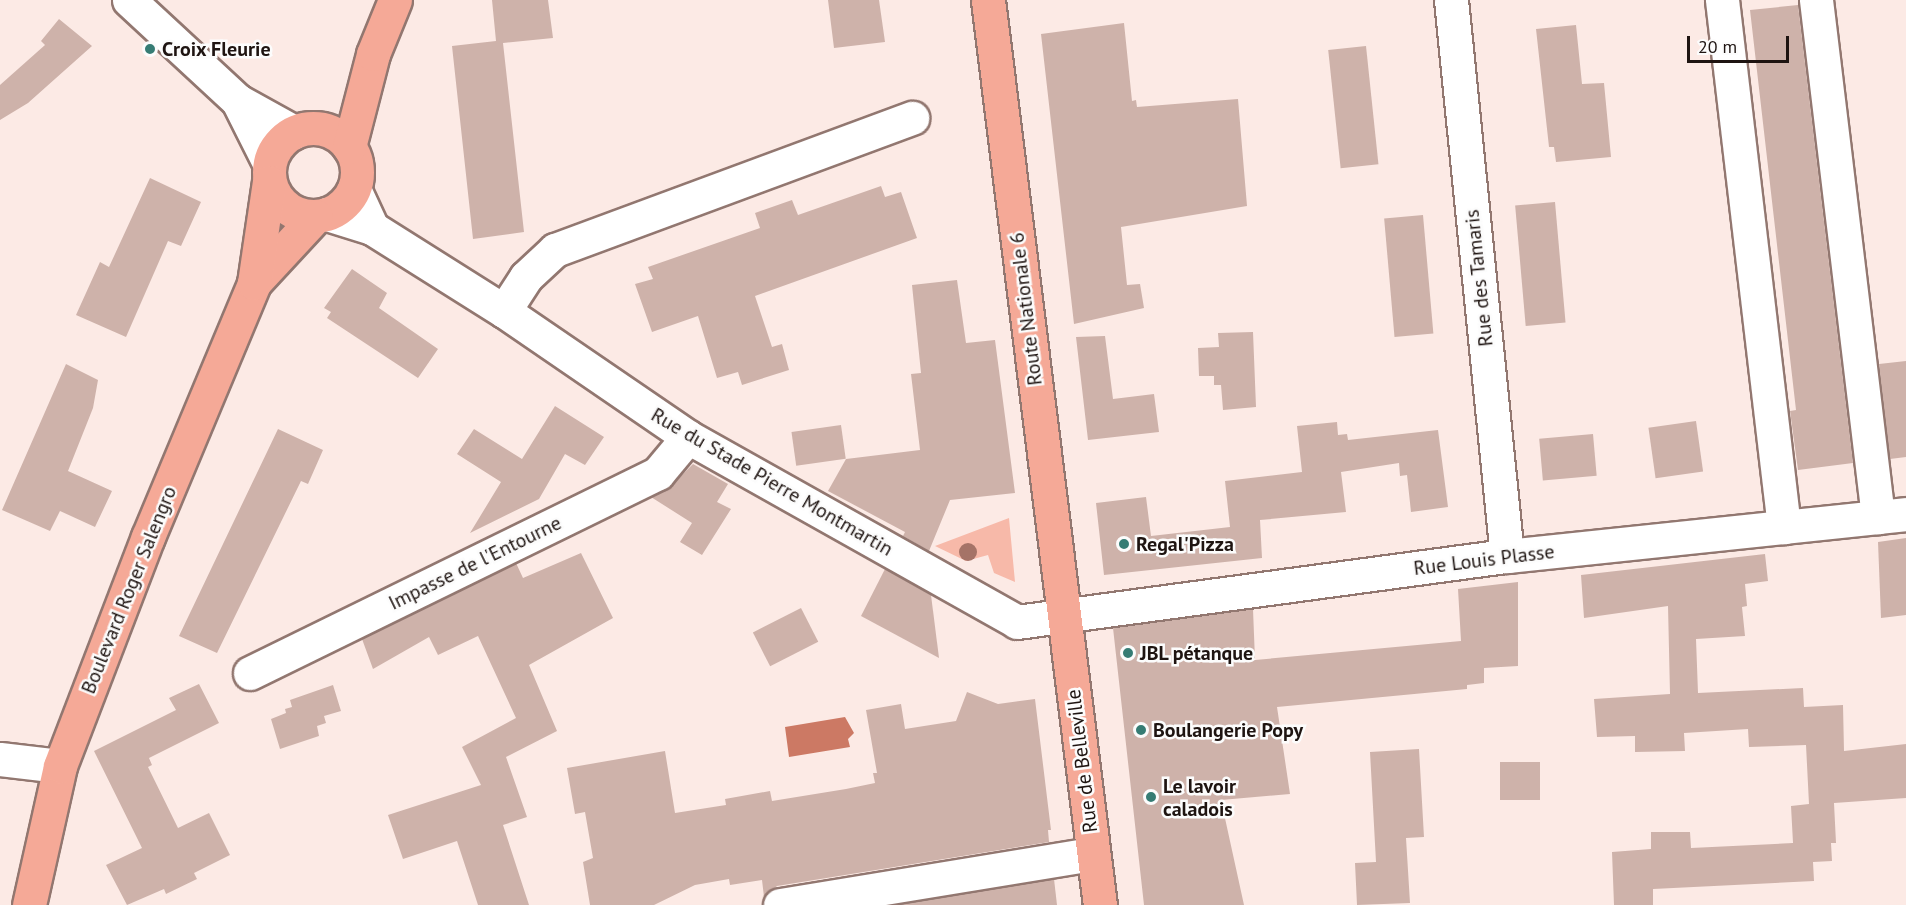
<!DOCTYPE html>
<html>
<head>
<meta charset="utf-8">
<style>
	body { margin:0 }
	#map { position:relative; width:1906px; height:905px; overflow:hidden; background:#fceae5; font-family:"PT Sans",sans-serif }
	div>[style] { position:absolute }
	.green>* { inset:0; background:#f7b9a9 }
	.water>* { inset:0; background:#cc7964 }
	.building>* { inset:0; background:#ceb2aa; transform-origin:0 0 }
	.roads { filter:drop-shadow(2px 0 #927770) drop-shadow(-2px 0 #927770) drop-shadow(0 2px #927770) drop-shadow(0 -2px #927770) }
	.minor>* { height:33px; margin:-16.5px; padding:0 16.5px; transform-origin:16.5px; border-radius:16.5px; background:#fff }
	.major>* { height:33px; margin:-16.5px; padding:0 16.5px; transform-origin:16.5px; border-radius:16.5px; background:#f5a997 }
	.major>.ring { margin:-16.5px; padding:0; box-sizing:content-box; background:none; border:33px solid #f5a997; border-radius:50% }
	.trees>* { width:18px; height:18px; margin:-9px; border-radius:50%; background:#a57367 }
	.dots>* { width:16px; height:16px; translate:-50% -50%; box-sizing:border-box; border:3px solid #fcfcfc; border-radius:50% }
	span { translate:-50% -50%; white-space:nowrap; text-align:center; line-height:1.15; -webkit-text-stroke:5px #fcfcfc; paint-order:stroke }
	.poi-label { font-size:20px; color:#1e1411; font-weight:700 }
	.left { translate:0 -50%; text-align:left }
	.street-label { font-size:20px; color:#1e1411 }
	.scale { position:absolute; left:1687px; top:36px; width:102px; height:27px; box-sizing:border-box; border:3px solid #1e1411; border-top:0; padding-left:8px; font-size:18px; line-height:21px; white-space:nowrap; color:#1e1411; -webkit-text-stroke:4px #fcfcfc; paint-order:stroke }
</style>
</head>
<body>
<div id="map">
	<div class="green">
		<i style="clip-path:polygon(1009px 518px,1015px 582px,994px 573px,988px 555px,966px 561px,935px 546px)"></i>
	</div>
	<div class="water">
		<i style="clip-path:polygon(845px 717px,854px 733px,848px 739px,850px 747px,789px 757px,785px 727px)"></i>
	</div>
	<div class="building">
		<i style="clip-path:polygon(492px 0,548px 0,553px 38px,503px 43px,524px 232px,473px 239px,452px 46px,496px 41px)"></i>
		<i style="clip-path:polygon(828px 0,879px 0,885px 42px,834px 48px)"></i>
		<i style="clip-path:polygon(1798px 5px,1853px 463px,1798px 470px,1790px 411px,1796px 410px,1750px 10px)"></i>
		<i style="clip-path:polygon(59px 19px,92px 46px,28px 103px,0 120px,0 85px,45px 45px,41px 41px)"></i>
		<i style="clip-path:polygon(1124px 23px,1132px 101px,1136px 100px,1137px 107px,1238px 99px,1247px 206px,1121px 227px,1127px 285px,1140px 284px,1144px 308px,1074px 324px,1041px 34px)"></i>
		<i style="clip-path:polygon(1576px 25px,1582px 84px,1604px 83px,1611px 157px,1556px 162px,1554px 147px,1549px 147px,1536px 29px)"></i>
		<i style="left:1366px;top:46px;width:119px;height:38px;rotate:84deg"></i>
		<i style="clip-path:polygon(150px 178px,201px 202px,181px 246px,168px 241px,126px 337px,76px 315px,100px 262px,109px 267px)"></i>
		<i style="clip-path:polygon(881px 186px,885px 197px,901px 192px,917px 238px,755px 296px,772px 347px,782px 344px,789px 370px,742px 385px,738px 372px,717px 378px,698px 316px,652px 332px,635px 284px,653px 279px,648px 267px,760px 228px,755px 213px,792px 200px,798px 215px)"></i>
		<i style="left:1555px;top:202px;width:121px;height:40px;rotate:85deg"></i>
		<i style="left:1423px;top:215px;width:119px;height:39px;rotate:85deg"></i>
		<i style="clip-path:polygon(352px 269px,387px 293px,379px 308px,438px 349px,418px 378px,327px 318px,331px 312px,324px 308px)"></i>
		<i style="clip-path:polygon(957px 280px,966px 343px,995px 340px,1015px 493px,950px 500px,929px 551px,903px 536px,905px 532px,828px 491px,846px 459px,920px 450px,911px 374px,921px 373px,912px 285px)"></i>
		<i style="clip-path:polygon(1253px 332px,1256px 407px,1223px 410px,1221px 385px,1214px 385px,1214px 376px,1199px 376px,1198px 348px,1219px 347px,1218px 333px)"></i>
		<i style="clip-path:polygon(1105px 336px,1113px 399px,1154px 394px,1159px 432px,1088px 440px,1076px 337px)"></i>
		<i style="clip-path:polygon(1906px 361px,1906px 457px,1890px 459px,1879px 364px)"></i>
		<i style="clip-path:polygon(66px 364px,98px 380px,93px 408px,68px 471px,112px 491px,95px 527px,60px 511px,50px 531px,2px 510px)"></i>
		<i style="clip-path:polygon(555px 406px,604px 437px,585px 465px,565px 454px,539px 499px,470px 533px,501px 482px,457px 454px,474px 429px,522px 459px)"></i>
		<i style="left:1696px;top:421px;width:51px;height:48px;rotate:82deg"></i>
		<i style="clip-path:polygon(1337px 422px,1338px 435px,1347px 434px,1348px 440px,1438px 430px,1448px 507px,1411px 512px,1407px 475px,1400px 476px,1399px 463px,1341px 472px,1346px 512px,1260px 520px,1262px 558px,1104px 575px,1096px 503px,1146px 497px,1151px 536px,1230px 527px,1225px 481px,1302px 472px,1297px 426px)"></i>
		<i style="left:841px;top:425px;width:34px;height:50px;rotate:82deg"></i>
		<i style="clip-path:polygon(278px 429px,323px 450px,308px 484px,301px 481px,217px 653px,179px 636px)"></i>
		<i style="left:1593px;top:434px;width:42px;height:54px;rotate:85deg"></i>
		<i style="clip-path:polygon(693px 464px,728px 484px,717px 502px,731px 509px,702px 555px,680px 542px,692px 523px,651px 497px,672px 485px)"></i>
		<i style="clip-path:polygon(1906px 538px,1906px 615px,1881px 618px,1878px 542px)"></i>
		<i style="clip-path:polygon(581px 553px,613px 618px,529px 665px,557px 731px,506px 757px,527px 817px,503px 825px,529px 905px,478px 905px,457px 841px,403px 859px,388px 815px,481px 785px,462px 747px,516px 718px,478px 636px,438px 655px,429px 637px,373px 669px,362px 639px,516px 563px,523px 578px)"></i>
		<i style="clip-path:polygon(1765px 554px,1768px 581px,1745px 584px,1747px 606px,1742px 607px,1745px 636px,1696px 639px,1698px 693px,1803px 688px,1804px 707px,1843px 705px,1844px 751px,1906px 744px,1906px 798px,1834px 803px,1836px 843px,1831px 843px,1832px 861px,1813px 862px,1814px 881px,1653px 889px,1653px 905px,1614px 905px,1612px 852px,1651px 849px,1651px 832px,1690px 832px,1691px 848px,1793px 843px,1791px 806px,1809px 804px,1806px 745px,1749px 747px,1748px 729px,1684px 733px,1685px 751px,1635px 752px,1635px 736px,1597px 737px,1594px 699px,1670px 694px,1668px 606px,1584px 618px,1581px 575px)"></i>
		<i style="clip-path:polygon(885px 569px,931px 595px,939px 658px,861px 616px)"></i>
		<i style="clip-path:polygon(1518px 582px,1518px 666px,1484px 668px,1484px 683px,1467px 685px,1467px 689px,1277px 707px,1290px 794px,1221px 800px,1244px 905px,1144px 905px,1113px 628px,1253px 609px,1255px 660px,1461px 641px,1458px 589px)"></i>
		<i style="left:801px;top:608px;width:38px;height:54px;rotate:63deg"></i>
		<i style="clip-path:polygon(199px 684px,219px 723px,149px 758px,152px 765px,148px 767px,178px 828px,209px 813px,230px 855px,194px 873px,197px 879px,166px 894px,164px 889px,127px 905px,106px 865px,142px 848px,94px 751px,176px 710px,169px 698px)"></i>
		<i style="clip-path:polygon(333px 685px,341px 711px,324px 716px,326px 723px,317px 726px,319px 736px,280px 749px,271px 719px,286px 713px,285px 709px,292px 707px,290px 700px)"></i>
		<i style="clip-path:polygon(967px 692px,998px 704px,1035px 699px,1051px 830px,1048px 830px,1049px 842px,777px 886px,764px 897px,762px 880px,730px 885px,729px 879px,695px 885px,654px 905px,590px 905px,583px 862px,593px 858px,585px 812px,575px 814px,567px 768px,665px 751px,675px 813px,726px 805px,725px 799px,770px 791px,772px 801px,846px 789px,875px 783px,873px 773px,877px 773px,866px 710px,901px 704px,905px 729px,956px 721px)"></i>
		<i style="clip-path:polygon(1419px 749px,1424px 837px,1406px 838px,1410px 903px,1357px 905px,1355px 863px,1376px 862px,1370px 752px)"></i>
		<i style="left:1500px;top:762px;width:40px;height:38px"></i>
		<i style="clip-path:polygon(1054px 879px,1057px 905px,897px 905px)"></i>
	</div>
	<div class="roads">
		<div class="minor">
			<i style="left:129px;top:0;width:149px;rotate:42.8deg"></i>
			<i style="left:238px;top:101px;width:64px;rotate:29deg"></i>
			<i style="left:1451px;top:0;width:559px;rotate:84.25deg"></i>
			<i style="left:1722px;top:0;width:531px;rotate:83.29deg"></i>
			<i style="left:1816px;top:0;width:521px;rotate:83.16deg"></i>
			<i style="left:238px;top:101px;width:69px;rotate:63.4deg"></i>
			<i style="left:354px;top:189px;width:43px;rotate:65.2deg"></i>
			<i style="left:327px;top:214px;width:47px;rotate:17.3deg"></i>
			<i style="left:372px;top:228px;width:156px;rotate:32.2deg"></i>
			<i style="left:504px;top:311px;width:223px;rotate:34.4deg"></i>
			<i style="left:688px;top:437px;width:377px;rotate:29.3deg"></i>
			<i style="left:1017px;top:622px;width:494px;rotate:-7.7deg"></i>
			<i style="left:1507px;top:556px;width:401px;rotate:-6deg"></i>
			<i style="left:504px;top:311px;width:40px;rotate:-57.1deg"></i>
			<i style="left:526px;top:277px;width:40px;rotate:-43deg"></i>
			<i style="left:555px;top:250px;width:381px;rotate:-20.3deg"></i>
			<i style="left:250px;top:673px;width:454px;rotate:-26.1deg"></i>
			<i style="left:658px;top:473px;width:47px;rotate:-50.2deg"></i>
			<i style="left:0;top:759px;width:60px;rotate:6.7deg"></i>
			<i style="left:780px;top:905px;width:317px;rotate:-9.3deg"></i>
		</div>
		<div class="major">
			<i style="left:988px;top:0;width:912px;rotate:82.95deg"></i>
			<i class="ring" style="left:269px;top:128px;width:55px;height:55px"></i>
			<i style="left:349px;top:147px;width:96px;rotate:-75.5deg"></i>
			<i style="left:373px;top:54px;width:58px;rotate:-67.8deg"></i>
			<i style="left:254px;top:283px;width:91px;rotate:-47.2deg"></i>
			<i style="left:29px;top:905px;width:142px;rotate:-77.4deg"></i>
			<i style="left:60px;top:766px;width:245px;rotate:-69deg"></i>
			<i style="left:148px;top:537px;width:275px;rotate:-67.3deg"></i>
			<i style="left:254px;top:283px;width:102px;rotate:-81.6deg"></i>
		</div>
	</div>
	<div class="trees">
		<i style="left:968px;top:552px"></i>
	</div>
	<div class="dots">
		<i style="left:150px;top:49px;background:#367c74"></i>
		<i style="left:1124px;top:544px;background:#367c74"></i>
		<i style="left:1128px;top:653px;background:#367c74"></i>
		<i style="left:1141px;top:730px;background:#367c74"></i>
		<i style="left:1151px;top:797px;background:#367c74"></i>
	</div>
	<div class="poi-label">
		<span class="left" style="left:162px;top:49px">Croix Fleurie</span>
		<span class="left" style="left:1136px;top:544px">Regal'Pizza</span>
		<span class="left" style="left:1140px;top:653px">JBL pétanque</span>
		<span class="left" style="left:1153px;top:730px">Boulangerie Popy</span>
		<span class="left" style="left:1163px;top:798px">Le lavoir<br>caladois</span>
	</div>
	<div class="street-label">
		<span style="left:1479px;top:278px;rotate:-96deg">Rue des Tamaris</span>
		<span style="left:1026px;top:309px;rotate:-97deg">Route Nationale 6</span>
		<span style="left:772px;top:482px;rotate:30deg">Rue du Stade Pierre Montmartin</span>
		<span style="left:1484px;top:560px;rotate:-7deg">Rue Louis Plasse</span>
		<span style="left:475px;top:563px;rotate:-26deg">Impasse de l'Entourne</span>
		<span style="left:129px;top:590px;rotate:-68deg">Boulevard Roger Salengro</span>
		<span style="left:1082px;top:761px;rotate:-97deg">Rue de Belleville</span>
	</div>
	<div class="scale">20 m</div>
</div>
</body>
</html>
